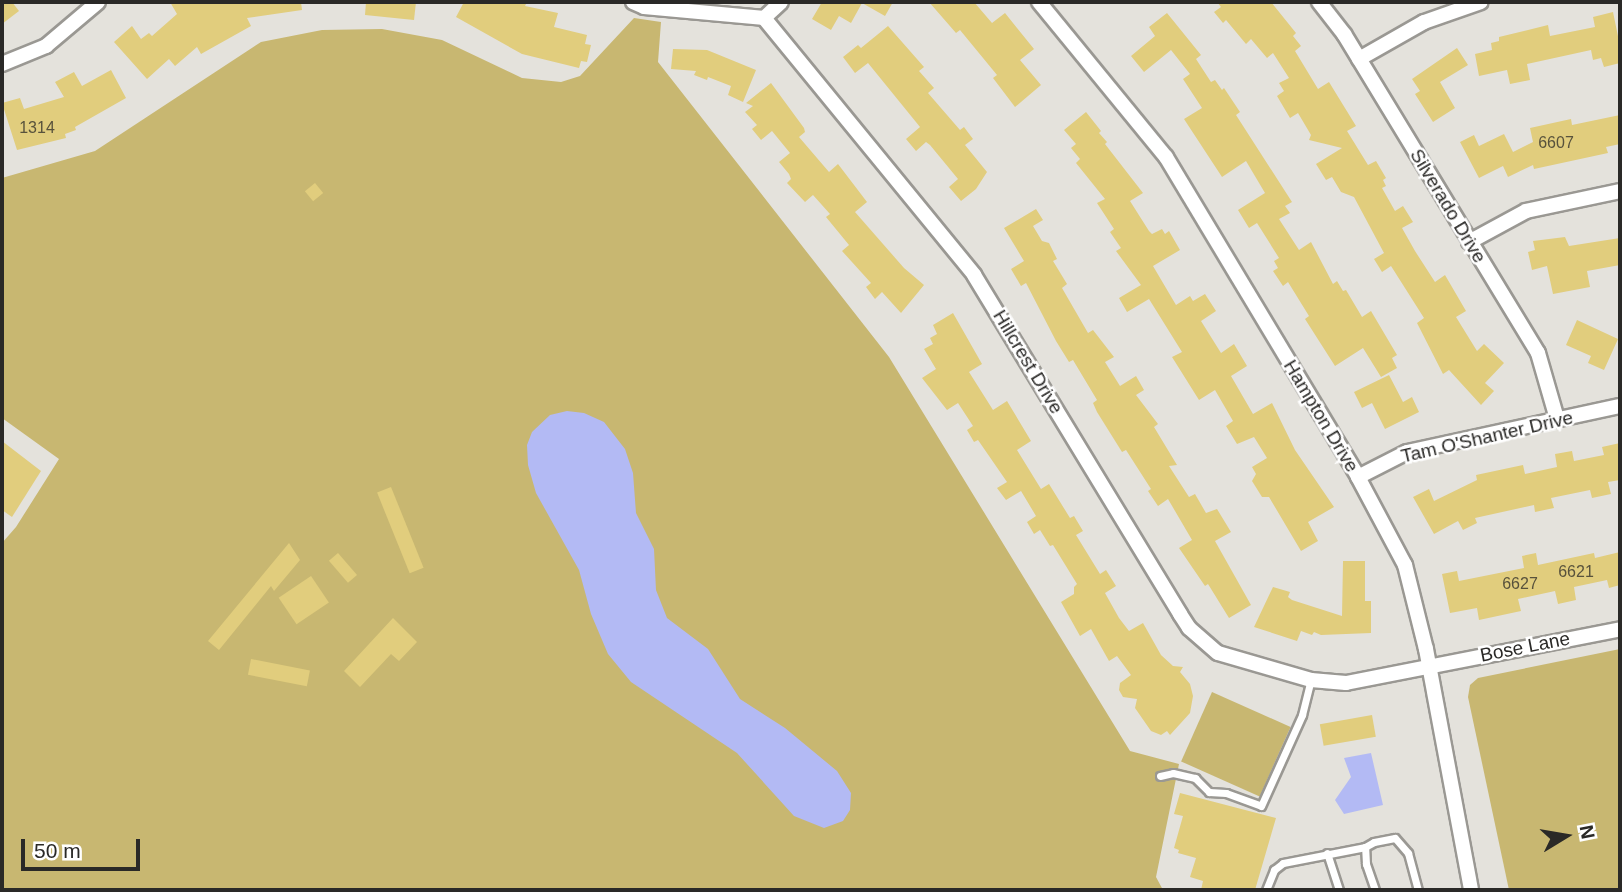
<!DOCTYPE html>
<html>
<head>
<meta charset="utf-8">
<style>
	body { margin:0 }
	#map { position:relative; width:1622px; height:892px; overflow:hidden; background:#e4e2dc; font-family:Helvetica,sans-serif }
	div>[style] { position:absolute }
	.green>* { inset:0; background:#c8b771; transform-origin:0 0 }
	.water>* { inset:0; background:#b3baf4 }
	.building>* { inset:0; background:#e1cd7d; transform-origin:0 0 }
	.roads { filter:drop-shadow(2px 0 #9a9893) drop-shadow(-2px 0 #9a9893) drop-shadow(0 2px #9a9893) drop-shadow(0 -2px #9a9893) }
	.service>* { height:7px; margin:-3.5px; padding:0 3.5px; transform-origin:3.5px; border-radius:3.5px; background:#fff }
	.minor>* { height:14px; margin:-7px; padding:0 7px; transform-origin:7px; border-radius:7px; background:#fff }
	span { translate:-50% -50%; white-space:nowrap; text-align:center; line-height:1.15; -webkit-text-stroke:5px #fff; paint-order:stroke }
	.number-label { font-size:16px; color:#58523c }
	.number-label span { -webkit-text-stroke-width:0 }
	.street-label { font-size:19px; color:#2a2927 }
	.frame { position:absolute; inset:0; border:4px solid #2a2927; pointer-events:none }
	.north { position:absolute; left:1531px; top:801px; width:70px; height:70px; -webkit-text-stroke:5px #fff; paint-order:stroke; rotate:79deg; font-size:19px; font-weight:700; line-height:28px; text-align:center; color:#2a2927 }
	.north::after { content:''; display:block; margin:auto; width:24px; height:32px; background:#2a2927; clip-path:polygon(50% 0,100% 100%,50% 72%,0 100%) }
	.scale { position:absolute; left:21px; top:839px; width:119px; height:32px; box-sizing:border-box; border:4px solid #2a2927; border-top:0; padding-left:9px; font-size:21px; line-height:24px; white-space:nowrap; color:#2a2927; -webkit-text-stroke:5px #fff; paint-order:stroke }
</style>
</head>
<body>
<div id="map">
	<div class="green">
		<i style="clip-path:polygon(634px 18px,661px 22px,658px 62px,889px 357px,1130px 751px,1179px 764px,1156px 877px,1163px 890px,2px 890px,2px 543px,16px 527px,59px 459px,2px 418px,2px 178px,95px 151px,261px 42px,322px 30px,382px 29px,442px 40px,522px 78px,561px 82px,580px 76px)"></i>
		<i style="clip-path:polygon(1620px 649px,1620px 890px,1509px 890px,1468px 697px,1470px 685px,1478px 678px)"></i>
		<i style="left:1212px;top:692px;width:86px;height:76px;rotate:24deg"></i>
	</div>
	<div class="water">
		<i style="clip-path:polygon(567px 411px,584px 413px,604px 422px,625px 449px,633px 473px,636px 513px,654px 549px,656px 590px,667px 618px,708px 649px,740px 699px,785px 728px,837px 771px,851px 793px,850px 810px,843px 821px,824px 828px,794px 816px,737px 753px,631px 682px,608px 654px,591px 614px,579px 570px,536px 493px,528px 465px,527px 445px,532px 432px,550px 415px)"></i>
		<i style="clip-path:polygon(1371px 753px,1383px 805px,1344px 814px,1335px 800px,1351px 777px,1344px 758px)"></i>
	</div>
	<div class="building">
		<i style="clip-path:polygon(2px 2px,12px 2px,19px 11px,2px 24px)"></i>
		<i style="clip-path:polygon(170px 2px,301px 2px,302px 10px,247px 18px,251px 26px,201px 54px,197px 47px,175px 66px,169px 59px,147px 79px,114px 42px,132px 26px,141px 39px,149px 33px,152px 36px,177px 14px)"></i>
		<i style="clip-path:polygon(366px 2px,416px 2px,414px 20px,365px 15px)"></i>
		<i style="clip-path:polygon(464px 2px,527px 2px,525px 6px,558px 13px,554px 27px,587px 35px,585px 44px,591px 45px,587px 62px,581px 61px,579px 68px,522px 54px,456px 17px)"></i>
		<i style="clip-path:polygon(822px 2px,893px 2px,885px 16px,862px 3px,851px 23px,839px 16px,831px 30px,812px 19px)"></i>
		<i style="clip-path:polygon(929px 2px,974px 2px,992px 23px,1005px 13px,1034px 49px,1020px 60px,1041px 85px,1015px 107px,993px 78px,997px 75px,960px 30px,956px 33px)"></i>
		<i style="clip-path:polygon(1217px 2px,1271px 2px,1296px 33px,1293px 36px,1301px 46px,1295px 51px,1318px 89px,1329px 82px,1356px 126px,1347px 131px,1368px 165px,1376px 161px,1386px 178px,1383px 180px,1386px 186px,1382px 188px,1395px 211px,1403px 206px,1413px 222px,1402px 228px,1415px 251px,1435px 282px,1445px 275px,1466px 311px,1456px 317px,1477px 351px,1484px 344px,1504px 363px,1485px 383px,1494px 391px,1481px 405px,1449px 370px,1443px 374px,1417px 323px,1424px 318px,1391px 266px,1382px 272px,1374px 259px,1384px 253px,1354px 197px,1341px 192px,1332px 177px,1326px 180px,1316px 164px,1342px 148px,1309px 140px,1311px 135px,1298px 113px,1290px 118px,1277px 96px,1284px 91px,1279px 83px,1289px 78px,1273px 53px,1267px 58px,1251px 39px,1246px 44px,1226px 20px,1223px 23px,1214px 12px,1221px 7px)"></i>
		<i style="clip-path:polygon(1613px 12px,1620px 46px,1620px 63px,1604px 67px,1601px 58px,1593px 60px,1591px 50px,1527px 64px,1530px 80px,1510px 84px,1507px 70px,1479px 76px,1475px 54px,1492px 50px,1491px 43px,1499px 41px,1499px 37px,1548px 25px,1550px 36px,1595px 27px,1593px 17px)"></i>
		<i style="clip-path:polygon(1167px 13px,1201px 55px,1196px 59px,1211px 82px,1215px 80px,1222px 90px,1224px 88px,1240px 112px,1236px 115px,1292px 202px,1285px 206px,1290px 213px,1279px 219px,1299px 250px,1311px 242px,1333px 284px,1337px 281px,1343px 291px,1346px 290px,1362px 317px,1371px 311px,1397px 355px,1392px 358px,1397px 368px,1381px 377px,1363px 348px,1335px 366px,1305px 319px,1309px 316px,1288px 282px,1283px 286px,1273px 271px,1278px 268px,1274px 261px,1279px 258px,1257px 223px,1249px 228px,1238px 210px,1265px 193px,1246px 161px,1222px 177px,1184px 119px,1202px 108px,1183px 79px,1190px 74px,1171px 50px,1144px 72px,1131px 56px,1155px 36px,1149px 27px)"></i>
		<i style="clip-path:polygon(888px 26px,924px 67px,919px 71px,934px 88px,928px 93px,960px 130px,964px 127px,973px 139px,965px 145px,987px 172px,976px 189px,961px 201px,949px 187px,958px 179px,930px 145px,926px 142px,916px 151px,906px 139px,920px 127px,868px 63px,855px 73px,843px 57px,858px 45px,861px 48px)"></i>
		<i style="clip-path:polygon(1457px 48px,1468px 65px,1440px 82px,1455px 108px,1433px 122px,1415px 94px,1420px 91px,1412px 79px)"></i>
		<i style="clip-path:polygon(673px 49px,707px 50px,756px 70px,743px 102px,728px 95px,731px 86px,708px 77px,707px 80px,694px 75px,696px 71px,671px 69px)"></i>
		<i style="clip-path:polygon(111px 70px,126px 98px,75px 127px,76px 130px,65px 134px,66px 138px,17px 150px,2px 103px,20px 98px,24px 109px,64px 97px,55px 82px,74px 72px,82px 86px)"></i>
		<i style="clip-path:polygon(771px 83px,804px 128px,805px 132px,799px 137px,829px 172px,838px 164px,867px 202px,855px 212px,904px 268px,924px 285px,901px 313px,882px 292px,875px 299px,866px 287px,871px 283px,842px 251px,849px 245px,826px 217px,830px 214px,813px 195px,805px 202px,787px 183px,791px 179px,789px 174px,779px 162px,790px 153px,772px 131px,761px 140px,752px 129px,757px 125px,745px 112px,753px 106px,746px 103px)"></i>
		<i style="clip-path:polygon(1086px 112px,1101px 131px,1099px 133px,1107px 142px,1105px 144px,1143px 193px,1130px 201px,1149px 231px,1152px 234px,1162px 229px,1165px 234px,1169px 231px,1180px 250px,1153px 266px,1176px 305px,1190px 296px,1193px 301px,1205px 294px,1216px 311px,1201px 321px,1221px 353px,1234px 344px,1247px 366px,1231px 376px,1253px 414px,1272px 403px,1295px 450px,1334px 507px,1308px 522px,1318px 541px,1301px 551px,1269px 497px,1262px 497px,1252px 481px,1256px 474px,1252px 467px,1267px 458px,1254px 437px,1237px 444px,1226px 426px,1233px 421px,1215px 390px,1199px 400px,1172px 357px,1182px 352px,1149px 299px,1127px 312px,1119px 298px,1141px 285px,1116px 251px,1121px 248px,1110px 232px,1114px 229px,1097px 203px,1105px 199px,1076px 163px,1080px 159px,1071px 148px,1076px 144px,1064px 130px)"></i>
		<i style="clip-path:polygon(1620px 115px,1620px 144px,1606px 147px,1608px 153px,1534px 169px,1533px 165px,1508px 177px,1503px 166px,1479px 178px,1460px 142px,1474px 135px,1479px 146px,1504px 134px,1513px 152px,1533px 142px,1530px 128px,1571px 119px,1572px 125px)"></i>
		<i style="left:315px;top:183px;width:13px;height:13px;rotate:51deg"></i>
		<i style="clip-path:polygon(1036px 209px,1043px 220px,1033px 226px,1042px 241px,1049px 243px,1057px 259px,1053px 261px,1067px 284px,1062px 288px,1088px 333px,1093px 330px,1114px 357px,1105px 362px,1120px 386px,1136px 376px,1144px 390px,1136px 395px,1158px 424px,1154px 427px,1177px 465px,1169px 466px,1189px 497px,1195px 494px,1206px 513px,1217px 509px,1231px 532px,1215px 541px,1251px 605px,1229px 618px,1208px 584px,1205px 586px,1179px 548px,1192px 540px,1168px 499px,1158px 506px,1148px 491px,1151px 489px,1126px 450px,1122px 452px,1097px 412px,1093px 403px,1097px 400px,1073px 360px,1069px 362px,1056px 341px,1026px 283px,1021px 286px,1011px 269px,1024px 261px,1004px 228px)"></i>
		<i style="clip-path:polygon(1565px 237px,1569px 246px,1620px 238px,1620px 265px,1587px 271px,1590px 287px,1553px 294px,1547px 266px,1532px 270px,1528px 252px,1535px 250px,1533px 241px)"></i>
		<i style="clip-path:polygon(953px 313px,982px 364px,969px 372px,993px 410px,1007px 401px,1031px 441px,1017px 450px,1041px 489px,1049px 484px,1070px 518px,1074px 516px,1083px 531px,1076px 535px,1100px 574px,1106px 570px,1116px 586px,1105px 593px,1119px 618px,1129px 631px,1143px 623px,1161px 655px,1173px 666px,1183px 667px,1180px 672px,1190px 684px,1193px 696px,1190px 713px,1170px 735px,1167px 731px,1161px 735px,1151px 731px,1135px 708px,1137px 699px,1123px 697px,1119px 690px,1120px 683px,1131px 675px,1117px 656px,1109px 661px,1091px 629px,1080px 636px,1061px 602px,1074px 594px,1074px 587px,1077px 584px,1053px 545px,1050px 546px,1040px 530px,1034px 534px,1027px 522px,1036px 516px,1021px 491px,1006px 500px,997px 488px,1007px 482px,978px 440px,974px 442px,967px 430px,973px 426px,958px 403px,947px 410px,922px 378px,936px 369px,924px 349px,933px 344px,930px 338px,937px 334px,933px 325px)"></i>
		<i style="clip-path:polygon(1577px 320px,1618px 339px,1604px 370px,1588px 363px,1591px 356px,1566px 345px)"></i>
		<i style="clip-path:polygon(1389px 375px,1403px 402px,1412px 397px,1419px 412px,1385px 429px,1372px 403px,1362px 408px,1354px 392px)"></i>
		<i style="clip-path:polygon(2px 441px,41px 471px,12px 517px,2px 510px)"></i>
		<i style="clip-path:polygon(1620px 443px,1620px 480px,1608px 482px,1611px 494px,1592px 498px,1590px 490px,1551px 498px,1554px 508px,1535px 512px,1534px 505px,1475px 518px,1477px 523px,1463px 530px,1458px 521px,1434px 534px,1413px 497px,1429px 489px,1434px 501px,1477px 480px,1476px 475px,1523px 465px,1525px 474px,1557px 467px,1555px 454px,1572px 451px,1574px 461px,1604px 455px,1602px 447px)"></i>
		<i style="left:391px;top:487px;width:87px;height:15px;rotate:68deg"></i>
		<i style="clip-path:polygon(289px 543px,300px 560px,274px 591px,271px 586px,219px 650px,208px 641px)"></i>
		<i style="clip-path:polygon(1620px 552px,1620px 585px,1609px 588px,1607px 580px,1574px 587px,1576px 600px,1558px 604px,1555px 591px,1518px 599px,1521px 611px,1479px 620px,1477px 608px,1450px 613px,1442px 574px,1457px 571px,1459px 581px,1524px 568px,1522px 556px,1536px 553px,1538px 565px,1594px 553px,1595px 558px)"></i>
		<i style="left:338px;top:553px;width:29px;height:12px;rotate:49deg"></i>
		<i style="clip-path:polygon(1343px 561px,1365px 561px,1365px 601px,1371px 601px,1371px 633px,1321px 635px,1314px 632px,1312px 635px,1301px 631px,1297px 641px,1254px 627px,1273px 587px,1290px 592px,1288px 597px,1292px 600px,1342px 616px)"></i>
		<i style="left:311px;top:576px;width:32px;height:39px;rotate:56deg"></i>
		<i style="clip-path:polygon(393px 618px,417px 642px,399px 661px,391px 654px,360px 687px,344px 671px)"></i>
		<i style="left:251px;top:659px;width:60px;height:16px;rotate:11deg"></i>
		<i style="left:1372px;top:715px;width:22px;height:53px;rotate:80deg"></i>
		<i style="clip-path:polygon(1180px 793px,1276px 818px,1255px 890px,1201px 890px,1203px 881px,1190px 877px,1196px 858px,1178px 853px,1179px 850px,1174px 848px,1183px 816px,1174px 814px)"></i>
	</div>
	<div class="roads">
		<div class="service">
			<i style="left:1160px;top:776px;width:13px;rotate:-13deg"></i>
			<i style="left:1173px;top:773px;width:23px;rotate:13deg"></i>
			<i style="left:1195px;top:778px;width:20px;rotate:45deg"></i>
			<i style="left:1209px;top:792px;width:17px;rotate:3deg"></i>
			<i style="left:1226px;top:793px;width:37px;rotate:20deg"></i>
			<i style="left:1261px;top:806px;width:100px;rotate:-65.7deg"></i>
			<i style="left:1302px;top:715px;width:36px;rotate:-76deg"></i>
			<i style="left:1327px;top:853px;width:39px;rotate:72deg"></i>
			<i style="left:1266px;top:890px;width:22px;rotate:-68deg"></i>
			<i style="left:1274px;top:870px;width:11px;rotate:-38deg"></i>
			<i style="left:1283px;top:863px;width:84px;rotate:-11deg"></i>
			<i style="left:1375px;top:890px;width:28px;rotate:-109deg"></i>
			<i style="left:1366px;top:864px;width:17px;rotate:-93deg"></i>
			<i style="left:1365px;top:847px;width:10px;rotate:-29deg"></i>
			<i style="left:1374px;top:842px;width:21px;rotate:-11deg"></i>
			<i style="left:1395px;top:838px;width:20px;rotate:49deg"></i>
			<i style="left:1408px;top:853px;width:38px;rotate:75deg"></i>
		</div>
		<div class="minor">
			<i style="left:633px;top:2px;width:12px;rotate:24deg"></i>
			<i style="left:644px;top:7px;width:121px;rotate:5.2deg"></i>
			<i style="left:764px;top:18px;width:332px;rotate:50.7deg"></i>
			<i style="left:974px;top:275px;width:397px;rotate:58.7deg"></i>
			<i style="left:1180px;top:614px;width:17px;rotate:57deg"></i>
			<i style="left:1189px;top:628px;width:38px;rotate:41deg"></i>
			<i style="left:1218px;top:653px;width:97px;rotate:16.2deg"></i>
			<i style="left:1311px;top:680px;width:35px;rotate:5deg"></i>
			<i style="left:1346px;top:683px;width:279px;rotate:-11.1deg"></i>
			<i style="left:1039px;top:2px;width:200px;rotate:50.7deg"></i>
			<i style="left:1166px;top:157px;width:373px;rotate:59deg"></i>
			<i style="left:1358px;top:477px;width:100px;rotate:61.9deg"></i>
			<i style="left:1405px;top:565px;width:87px;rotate:76deg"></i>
			<i style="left:1426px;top:649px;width:245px;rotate:79.4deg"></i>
			<i style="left:1319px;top:2px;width:41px;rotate:52deg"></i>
			<i style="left:1344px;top:34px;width:373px;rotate:58.7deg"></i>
			<i style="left:1538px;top:353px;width:69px;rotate:73.9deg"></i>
			<i style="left:764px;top:18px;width:23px;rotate:-43deg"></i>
			<i style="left:1359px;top:59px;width:75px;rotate:-29.6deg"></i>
			<i style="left:1424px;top:22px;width:60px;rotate:-19.3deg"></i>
			<i style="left:2px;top:64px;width:48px;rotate:-22.2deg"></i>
			<i style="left:46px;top:46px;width:68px;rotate:-40.2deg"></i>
			<i style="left:1469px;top:242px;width:65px;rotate:-28.5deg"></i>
			<i style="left:1526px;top:211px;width:96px;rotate:-12deg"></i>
			<i style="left:1358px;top:477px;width:55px;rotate:-27deg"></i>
			<i style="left:1407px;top:452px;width:218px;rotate:-12.2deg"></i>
		</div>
	</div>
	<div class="number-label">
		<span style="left:37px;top:128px">1314</span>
		<span style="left:1556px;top:143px">6607</span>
		<span style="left:1576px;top:572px">6621</span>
		<span style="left:1520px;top:584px">6627</span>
	</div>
	<div class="street-label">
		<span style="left:1448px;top:206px;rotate:59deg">Silverado Drive</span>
		<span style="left:1028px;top:362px;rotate:59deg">Hillcrest Drive</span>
		<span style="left:1321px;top:416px;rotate:59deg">Hampton Drive</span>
		<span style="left:1487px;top:437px;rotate:-13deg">Tam O'Shanter Drive</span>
		<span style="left:1525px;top:647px;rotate:-11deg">Bose Lane</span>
	</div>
	<div class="frame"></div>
	<div class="north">N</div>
	<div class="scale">50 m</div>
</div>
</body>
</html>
